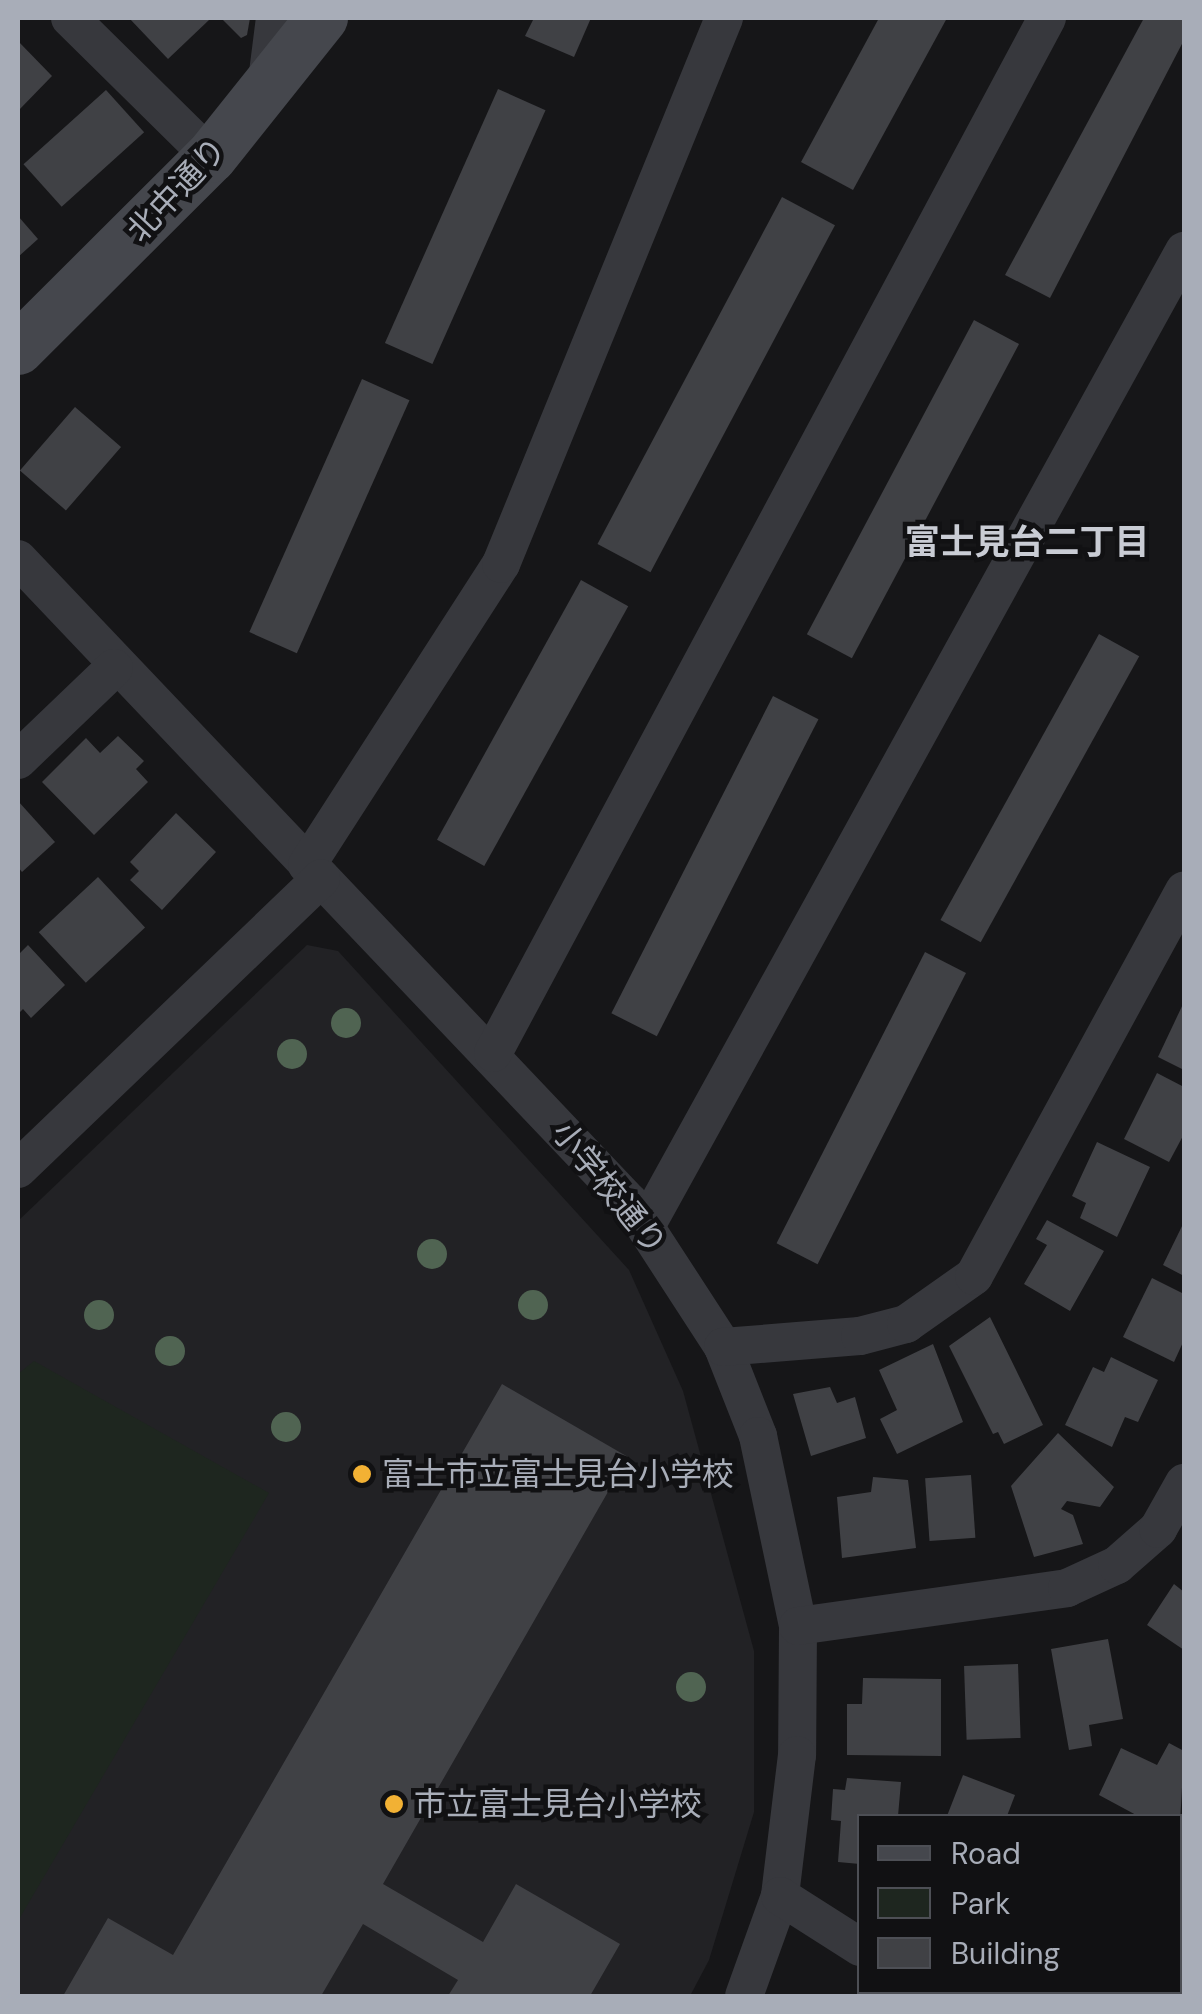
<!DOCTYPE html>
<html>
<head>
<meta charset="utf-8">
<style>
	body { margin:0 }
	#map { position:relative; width:1202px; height:2014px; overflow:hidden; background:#161618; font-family:"DM Sans","Noto Sans JP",sans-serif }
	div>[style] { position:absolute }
	.built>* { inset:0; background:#222225 }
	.green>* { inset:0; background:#1e261f }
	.building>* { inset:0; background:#404145; transform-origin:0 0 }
	.street>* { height:38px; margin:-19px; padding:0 19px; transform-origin:19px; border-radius:19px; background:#37383d }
	.secondary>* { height:52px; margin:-26px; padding:0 26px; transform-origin:26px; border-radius:26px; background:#45474d }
	.trees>* { width:30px; height:30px; margin:-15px; border-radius:50%; background:#506452 }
	.dots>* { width:28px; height:28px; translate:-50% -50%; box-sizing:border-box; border:5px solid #111113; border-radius:50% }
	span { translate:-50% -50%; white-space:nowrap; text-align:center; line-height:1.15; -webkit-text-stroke:9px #111113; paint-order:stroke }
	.street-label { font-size:32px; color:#a8adb8 }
	.poi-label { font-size:32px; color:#a8adb8 }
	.left { translate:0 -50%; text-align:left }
	.neighbourhood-label { font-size:35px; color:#c9ccd4; font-weight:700 }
	.frame { position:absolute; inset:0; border:20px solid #a8adb8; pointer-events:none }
	.legend { position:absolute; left:857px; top:1814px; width:325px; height:180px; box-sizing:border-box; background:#111113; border:2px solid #4d4f55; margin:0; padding:12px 18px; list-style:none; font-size:30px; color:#a8adb8 }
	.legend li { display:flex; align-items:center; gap:20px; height:50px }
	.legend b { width:50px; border:2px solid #4d4f55 }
</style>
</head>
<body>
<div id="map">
	<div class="built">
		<i style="clip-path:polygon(307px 945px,338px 951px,629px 1270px,683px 1391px,754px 1651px,754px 1812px,709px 1960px,690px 1996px,18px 1996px,18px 1221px)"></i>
	</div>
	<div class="green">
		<i style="clip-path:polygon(34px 1361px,269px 1493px,18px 1921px,18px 1374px)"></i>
	</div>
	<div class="building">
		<i style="clip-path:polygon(129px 18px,207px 18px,209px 20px,168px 59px)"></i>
		<i style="clip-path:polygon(221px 18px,250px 18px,247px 35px,241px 38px)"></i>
		<i style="clip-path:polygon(534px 18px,591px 18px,574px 57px,525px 36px)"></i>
		<i style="clip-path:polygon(879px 18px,947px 18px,853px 190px,801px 162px)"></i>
		<i style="clip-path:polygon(1144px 18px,1184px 18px,1184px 40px,1050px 298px,1005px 275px)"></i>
		<i style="clip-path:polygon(18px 41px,52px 76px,18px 111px)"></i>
		<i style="left:498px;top:89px;width:52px;height:278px;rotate:24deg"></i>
		<i style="left:106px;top:90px;width:57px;height:111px;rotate:48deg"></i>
		<i style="left:782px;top:197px;width:60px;height:393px;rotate:28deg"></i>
		<i style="clip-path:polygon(18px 216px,38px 239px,18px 257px)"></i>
		<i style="left:974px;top:320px;width:51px;height:356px;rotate:28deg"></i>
		<i style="left:362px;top:379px;width:52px;height:277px;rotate:24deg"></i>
		<i style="left:75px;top:407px;width:61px;height:84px;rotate:41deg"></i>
		<i style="left:581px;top:580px;width:54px;height:297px;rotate:29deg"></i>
		<i style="left:1099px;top:634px;width:46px;height:327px;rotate:29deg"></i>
		<i style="left:773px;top:696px;width:51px;height:356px;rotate:27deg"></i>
		<i style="clip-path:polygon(118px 736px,144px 761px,136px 769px,148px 782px,94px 835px,42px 782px,86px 738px,100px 753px)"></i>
		<i style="clip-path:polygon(18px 801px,55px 842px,22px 872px,18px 867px)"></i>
		<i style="clip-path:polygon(176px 813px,216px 852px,162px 910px,130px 880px,139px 871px,130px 862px)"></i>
		<i style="left:98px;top:877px;width:69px;height:81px;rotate:47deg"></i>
		<i style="clip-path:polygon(28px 945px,65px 985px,31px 1018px,23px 1009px,18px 1014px,18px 955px)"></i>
		<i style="left:925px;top:952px;width:46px;height:327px;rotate:27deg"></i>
		<i style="clip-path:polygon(1184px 1002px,1184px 1070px,1158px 1057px)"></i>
		<i style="clip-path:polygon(1157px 1073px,1184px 1087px,1184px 1134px,1169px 1162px,1124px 1139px)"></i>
		<i style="clip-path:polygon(1097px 1142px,1150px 1167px,1117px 1237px,1080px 1218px,1086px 1203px,1072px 1196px)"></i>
		<i style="clip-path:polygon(1047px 1220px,1104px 1251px,1070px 1311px,1024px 1284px,1047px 1245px,1036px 1239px)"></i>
		<i style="clip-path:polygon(1184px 1222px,1184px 1276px,1163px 1265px)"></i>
		<i style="clip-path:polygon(1152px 1278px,1184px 1294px,1184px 1340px,1174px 1362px,1123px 1337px)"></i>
		<i style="clip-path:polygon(990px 1317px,1043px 1425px,1004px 1444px,998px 1432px,993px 1434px,949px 1346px)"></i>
		<i style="clip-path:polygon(933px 1344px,963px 1422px,897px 1454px,880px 1419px,897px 1410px,879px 1370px)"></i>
		<i style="clip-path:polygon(1111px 1357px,1158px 1380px,1138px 1422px,1125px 1417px,1112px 1447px,1065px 1425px,1093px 1367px,1104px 1372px)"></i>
		<i style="clip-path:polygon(502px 1384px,628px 1457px,383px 1884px,483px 1942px,516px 1884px,620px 1944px,590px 1996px,448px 1996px,458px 1980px,363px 1924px,321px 1996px,63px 1996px,108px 1918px,173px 1955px)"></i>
		<i style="clip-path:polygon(830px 1387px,837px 1403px,855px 1397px,866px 1438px,811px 1456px,793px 1394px)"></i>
		<i style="clip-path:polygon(1058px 1433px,1114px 1487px,1100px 1507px,1067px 1501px,1061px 1509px,1073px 1515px,1083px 1544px,1034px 1557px,1011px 1486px)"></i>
		<i style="left:971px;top:1475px;width:63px;height:46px;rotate:86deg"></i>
		<i style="clip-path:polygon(873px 1477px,908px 1480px,916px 1548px,842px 1558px,837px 1497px,871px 1492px)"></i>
		<i style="clip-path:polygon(1174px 1584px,1184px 1592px,1184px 1650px,1147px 1625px)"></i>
		<i style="clip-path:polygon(1108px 1639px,1123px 1719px,1089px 1725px,1092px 1746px,1069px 1750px,1051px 1649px)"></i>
		<i style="left:1018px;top:1664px;width:74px;height:54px;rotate:88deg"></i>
		<i style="clip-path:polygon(863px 1678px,941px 1679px,941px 1756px,847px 1755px,847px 1704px,862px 1704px)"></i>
		<i style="clip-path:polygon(1169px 1743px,1184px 1751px,1180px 1824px,1180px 1816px,1138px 1816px,1099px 1795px,1121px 1748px,1157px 1765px)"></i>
		<i style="clip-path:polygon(963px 1775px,1015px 1795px,1007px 1816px,947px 1816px)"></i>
		<i style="clip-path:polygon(847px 1778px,901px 1782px,898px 1816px,860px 1816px,860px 1864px,838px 1862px,841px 1821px,831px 1820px,833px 1789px,845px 1790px)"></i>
		<i style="clip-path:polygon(1089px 1992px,1161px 1992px,1086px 1996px)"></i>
	</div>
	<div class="street">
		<i style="left:70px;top:18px;width:198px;rotate:44.6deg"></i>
		<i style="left:266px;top:89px;width:72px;rotate:-82.8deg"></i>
		<i style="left:18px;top:559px;width:887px;rotate:46.46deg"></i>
		<i style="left:629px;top:1202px;width:173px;rotate:57deg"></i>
		<i style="left:723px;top:1347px;width:96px;rotate:68.5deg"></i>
		<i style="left:758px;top:1436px;width:194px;rotate:78.1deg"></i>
		<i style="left:798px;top:1626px;width:129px;rotate:90.4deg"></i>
		<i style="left:797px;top:1755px;width:142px;rotate:96.9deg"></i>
		<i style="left:780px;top:1896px;width:106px;rotate:109.8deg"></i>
		<i style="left:18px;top:760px;width:133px;rotate:-43.8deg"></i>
		<i style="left:307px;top:865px;width:358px;rotate:-57.2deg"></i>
		<i style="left:501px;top:564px;width:590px;rotate:-67.78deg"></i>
		<i style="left:493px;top:1053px;width:1174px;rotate:-61.84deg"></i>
		<i style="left:18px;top:1169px;width:420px;rotate:-43.8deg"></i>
		<i style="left:646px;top:1226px;width:1114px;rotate:-61.11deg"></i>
		<i style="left:723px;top:1347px;width:137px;rotate:-4.6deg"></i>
		<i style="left:860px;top:1336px;width:48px;rotate:-14.6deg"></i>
		<i style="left:906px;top:1324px;width:83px;rotate:-35.2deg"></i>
		<i style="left:974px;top:1276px;width:439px;rotate:-61.4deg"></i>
		<i style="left:798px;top:1626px;width:272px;rotate:-8deg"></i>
		<i style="left:1067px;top:1588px;width:55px;rotate:-24.7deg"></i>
		<i style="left:1117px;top:1565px;width:55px;rotate:-41.3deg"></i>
		<i style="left:1158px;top:1529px;width:53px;rotate:-60.5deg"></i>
		<i style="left:780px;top:1896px;width:95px;rotate:32.5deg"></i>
		<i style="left:930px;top:1992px;width:9px;rotate:27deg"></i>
	</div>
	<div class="secondary">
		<i style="left:18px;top:349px;width:272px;rotate:-44.9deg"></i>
		<i style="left:211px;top:157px;width:178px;rotate:-51.4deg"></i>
	</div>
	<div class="trees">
		<i style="left:346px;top:1023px"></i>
		<i style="left:292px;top:1054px"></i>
		<i style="left:432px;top:1254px"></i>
		<i style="left:533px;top:1305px"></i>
		<i style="left:99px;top:1315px"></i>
		<i style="left:170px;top:1351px"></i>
		<i style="left:286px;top:1427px"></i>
		<i style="left:691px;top:1687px"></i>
	</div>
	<div class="dots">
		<i style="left:362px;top:1474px;background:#f2b134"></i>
		<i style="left:394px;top:1804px;background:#f2b134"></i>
	</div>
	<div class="street-label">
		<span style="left:177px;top:190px;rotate:-47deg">北中通り</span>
		<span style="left:609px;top:1188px;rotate:51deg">小学校通り</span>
	</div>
	<div class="poi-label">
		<span class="left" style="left:382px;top:1474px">富士市立富士見台小学校</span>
		<span class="left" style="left:414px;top:1804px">市立富士見台小学校</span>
	</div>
	<div class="neighbourhood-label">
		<span style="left:1027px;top:542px">富士見台二丁目</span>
	</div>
	<div class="frame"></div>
	<ul class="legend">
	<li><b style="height:12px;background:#45474d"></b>Road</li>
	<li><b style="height:28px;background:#1e261f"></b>Park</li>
	<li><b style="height:28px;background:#404145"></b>Building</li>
	</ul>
</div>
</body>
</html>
